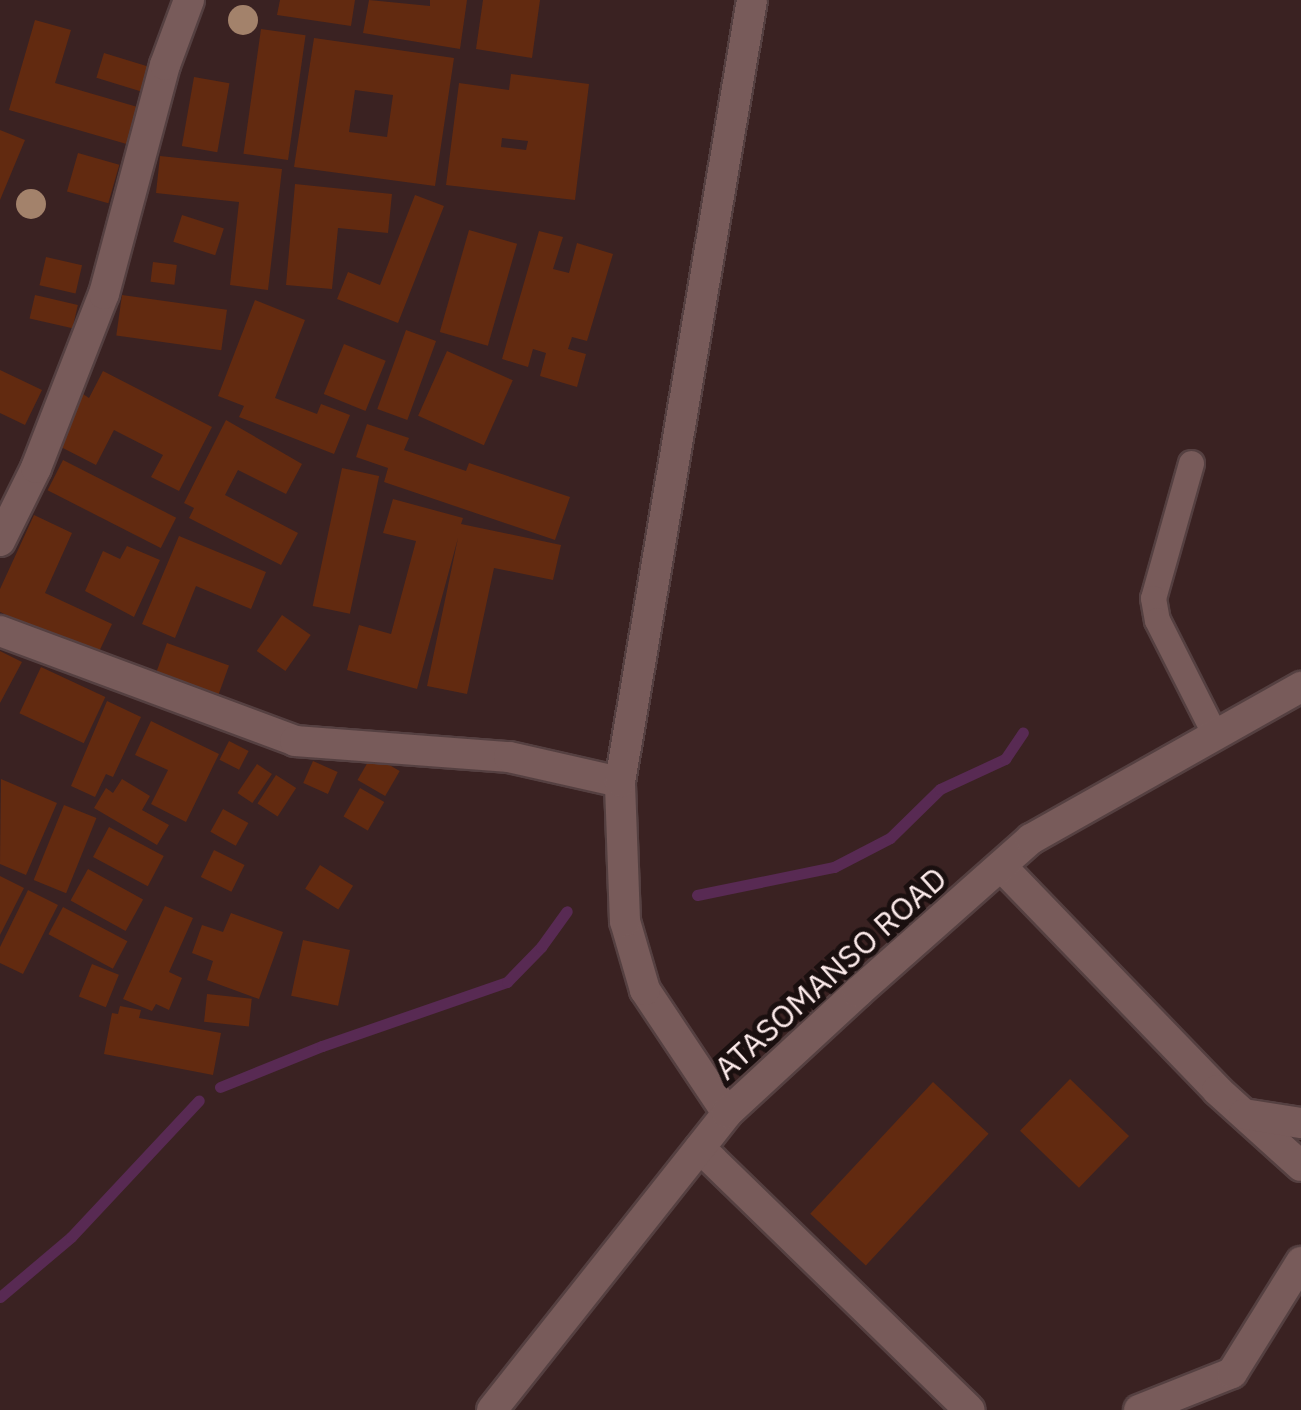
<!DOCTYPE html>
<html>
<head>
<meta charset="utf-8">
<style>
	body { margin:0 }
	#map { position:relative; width:1301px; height:1410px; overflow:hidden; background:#3a2222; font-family:"IBM Plex Sans",sans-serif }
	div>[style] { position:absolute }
	.stream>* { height:11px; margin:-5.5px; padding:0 5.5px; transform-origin:5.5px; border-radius:5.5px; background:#582a53 }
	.building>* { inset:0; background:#622a10; transform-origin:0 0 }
	.roads { filter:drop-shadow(2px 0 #554041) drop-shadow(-2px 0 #554041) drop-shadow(0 2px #554041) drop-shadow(0 -2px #554041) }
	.service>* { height:25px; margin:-12.5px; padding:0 12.5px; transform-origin:12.5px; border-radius:12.5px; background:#785b5a }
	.minor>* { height:30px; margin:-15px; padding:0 15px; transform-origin:15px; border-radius:15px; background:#785b5a }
	.tertiary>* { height:30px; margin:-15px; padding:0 15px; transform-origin:15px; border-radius:15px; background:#785b5a }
	.trees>* { width:30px; height:30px; margin:-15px; border-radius:50%; background:#a3826b }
	span { translate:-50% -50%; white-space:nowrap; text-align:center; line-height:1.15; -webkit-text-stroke:10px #1a0f0f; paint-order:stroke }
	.street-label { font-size:32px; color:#fceaea }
</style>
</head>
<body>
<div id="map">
	<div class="stream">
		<i style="left:697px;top:895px;width:140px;rotate:-11.6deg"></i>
		<i style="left:834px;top:867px;width:63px;rotate:-27.4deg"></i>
		<i style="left:890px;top:838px;width:70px;rotate:-44.4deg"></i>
		<i style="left:940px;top:789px;width:72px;rotate:-24.8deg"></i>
		<i style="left:1005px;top:759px;width:32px;rotate:-56deg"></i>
		<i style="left:220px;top:1087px;width:110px;rotate:-21.9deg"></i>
		<i style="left:322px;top:1046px;width:196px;rotate:-19.1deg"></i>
		<i style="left:507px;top:982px;width:49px;rotate:-45.8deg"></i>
		<i style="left:541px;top:947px;width:44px;rotate:-54.2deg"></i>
		<i style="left:0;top:1297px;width:93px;rotate:-40.2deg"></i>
		<i style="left:71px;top:1237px;width:187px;rotate:-46.9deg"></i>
	</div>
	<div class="building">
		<i style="clip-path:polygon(280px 0,355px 0,351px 26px,277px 15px)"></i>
		<i style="clip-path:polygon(369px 0,430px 6px,430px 0,467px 0,460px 49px,363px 33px)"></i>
		<i style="clip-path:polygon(483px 0,540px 0,532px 58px,476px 49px)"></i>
		<i style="clip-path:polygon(35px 20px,71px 30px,55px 83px,141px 108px,130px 145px,9px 110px)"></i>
		<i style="left:261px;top:29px;width:45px;height:126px;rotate:8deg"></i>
		<i style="clip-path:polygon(evenodd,314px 38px,454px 58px,435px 186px,294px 167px,314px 38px,355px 90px,393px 95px,387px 137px,349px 132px,355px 90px)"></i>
		<i style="left:104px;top:53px;width:52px;height:26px;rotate:17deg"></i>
		<i style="clip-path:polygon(evenodd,511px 74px,589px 84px,575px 200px,446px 185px,459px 83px,509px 90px,511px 74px,502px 138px,528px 141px,526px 150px,501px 147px,502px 138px)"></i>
		<i style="left:194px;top:77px;width:36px;height:70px;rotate:10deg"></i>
		<i style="clip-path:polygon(0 130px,25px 140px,0 200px)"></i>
		<i style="left:78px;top:153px;width:43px;height:40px;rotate:16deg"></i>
		<i style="clip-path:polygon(160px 156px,282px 169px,268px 290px,230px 285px,239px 202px,156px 193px)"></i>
		<i style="clip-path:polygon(295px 184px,392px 194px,388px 233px,338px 228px,332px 289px,286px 285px)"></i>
		<i style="clip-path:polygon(415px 195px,444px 206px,398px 323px,337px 299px,348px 272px,380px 285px)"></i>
		<i style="left:182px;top:215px;width:44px;height:28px;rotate:18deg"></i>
		<i style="left:469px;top:230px;width:50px;height:106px;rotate:16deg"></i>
		<i style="clip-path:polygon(539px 231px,563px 237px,553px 269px,569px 273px,577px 243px,613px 254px,587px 341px,572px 337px,568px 349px,586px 354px,577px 387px,540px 376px,546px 353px,533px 349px,528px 367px,502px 359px)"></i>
		<i style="left:46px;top:257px;width:37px;height:29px;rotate:13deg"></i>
		<i style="left:153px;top:262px;width:24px;height:20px;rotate:7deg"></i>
		<i style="left:35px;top:295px;width:44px;height:24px;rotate:13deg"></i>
		<i style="left:122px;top:295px;width:106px;height:41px;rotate:8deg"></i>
		<i style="clip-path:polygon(255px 300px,305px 320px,275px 398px,317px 414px,321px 404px,350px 415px,334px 454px,239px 417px,244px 406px,218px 396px)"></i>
		<i style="left:406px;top:330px;width:32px;height:84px;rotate:20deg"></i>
		<i style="left:344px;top:344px;width:45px;height:54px;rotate:22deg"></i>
		<i style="left:447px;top:351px;width:72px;height:71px;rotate:24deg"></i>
		<i style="clip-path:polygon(0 370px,42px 390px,25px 425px,0 413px)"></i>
		<i style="clip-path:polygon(103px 371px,212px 427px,179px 491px,151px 477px,163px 455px,114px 430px,96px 465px,57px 445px,83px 394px,89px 398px)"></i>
		<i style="clip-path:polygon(226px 420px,302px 464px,286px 494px,238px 470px,225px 495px,298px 533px,281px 565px,189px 518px,194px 508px,184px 503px)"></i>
		<i style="clip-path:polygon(367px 424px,409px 438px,404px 450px,466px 471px,469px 463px,570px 497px,555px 540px,384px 482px,388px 468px,356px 457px)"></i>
		<i style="left:63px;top:460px;width:127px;height:34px;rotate:27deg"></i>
		<i style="left:342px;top:468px;width:38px;height:141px;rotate:12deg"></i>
		<i style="clip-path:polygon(393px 499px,463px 518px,461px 524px,561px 545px,553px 580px,494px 568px,467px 694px,427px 686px,458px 538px,417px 689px,347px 670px,359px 625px,391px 634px,416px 541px,383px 533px)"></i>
		<i style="clip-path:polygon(34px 515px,72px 533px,45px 593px,112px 624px,97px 656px,0 612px,0 589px)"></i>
		<i style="clip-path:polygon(179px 536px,266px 572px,251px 609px,196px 586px,175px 638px,142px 624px)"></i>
		<i style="clip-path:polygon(127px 546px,160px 560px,134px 617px,85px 591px,103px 551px,120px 559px)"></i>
		<i style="left:282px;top:615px;width:35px;height:44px;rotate:35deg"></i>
		<i style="left:167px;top:643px;width:66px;height:32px;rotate:20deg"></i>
		<i style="clip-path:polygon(0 651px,22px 662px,0 703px)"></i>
		<i style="left:41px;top:667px;width:71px;height:51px;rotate:25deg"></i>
		<i style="clip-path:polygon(107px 701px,141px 717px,113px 777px,106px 774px,95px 797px,71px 786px)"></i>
		<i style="clip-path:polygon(151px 721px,219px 754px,186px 822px,151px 804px,168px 770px,135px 755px)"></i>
		<i style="left:229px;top:741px;width:22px;height:21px;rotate:27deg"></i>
		<i style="left:372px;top:755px;width:32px;height:29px;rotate:30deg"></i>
		<i style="left:313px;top:761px;width:27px;height:24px;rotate:24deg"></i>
		<i style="left:257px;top:764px;width:18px;height:35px;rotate:34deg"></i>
		<i style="left:276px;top:775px;width:24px;height:34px;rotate:33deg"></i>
		<i style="clip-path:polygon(1px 779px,57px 803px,26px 875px,0 864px)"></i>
		<i style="clip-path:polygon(122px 779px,150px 796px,142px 810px,169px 825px,157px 845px,94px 808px,106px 788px,113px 793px)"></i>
		<i style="left:360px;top:788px;width:28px;height:33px;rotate:30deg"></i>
		<i style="left:64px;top:805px;width:35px;height:81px;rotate:22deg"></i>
		<i style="left:223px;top:809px;width:29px;height:26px;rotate:29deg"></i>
		<i style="left:109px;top:827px;width:62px;height:34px;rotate:28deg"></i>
		<i style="left:214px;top:850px;width:34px;height:30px;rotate:26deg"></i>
		<i style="left:320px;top:865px;width:39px;height:28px;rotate:32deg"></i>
		<i style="left:88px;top:869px;width:63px;height:36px;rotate:29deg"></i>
		<i style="clip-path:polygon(0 876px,24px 888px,0 935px)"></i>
		<i style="clip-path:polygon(28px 890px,58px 905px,23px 974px,0 963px,0 947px)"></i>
		<i style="clip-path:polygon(165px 906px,193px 918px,169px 972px,182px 978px,169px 1010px,156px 1004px,152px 1011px,123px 999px)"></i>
		<i style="left:63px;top:907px;width:73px;height:31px;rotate:28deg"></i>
		<i style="clip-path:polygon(231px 913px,283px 932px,259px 999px,207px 980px,213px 961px,192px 953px,202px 925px,223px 932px)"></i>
		<i style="left:303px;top:940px;width:48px;height:57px;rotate:12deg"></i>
		<i style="left:92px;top:964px;width:29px;height:35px;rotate:22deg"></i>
		<i style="left:207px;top:994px;width:45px;height:28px;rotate:6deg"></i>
		<i style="clip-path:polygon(120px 1006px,141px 1010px,139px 1018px,221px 1033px,213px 1075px,104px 1054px,112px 1013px,118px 1014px)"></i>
		<i style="left:1070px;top:1079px;width:82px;height:72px;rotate:44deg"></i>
		<i style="left:933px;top:1082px;width:76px;height:180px;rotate:43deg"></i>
	</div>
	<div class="roads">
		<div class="service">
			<i style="left:1191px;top:463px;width:140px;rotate:105.7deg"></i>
			<i style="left:1153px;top:598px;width:22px;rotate:80deg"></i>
			<i style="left:1157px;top:620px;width:129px;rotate:63.2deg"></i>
		</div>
		<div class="minor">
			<i style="left:0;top:541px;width:81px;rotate:-63.7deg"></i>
			<i style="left:36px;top:468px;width:187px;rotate:-68.7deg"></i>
			<i style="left:104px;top:294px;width:237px;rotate:-75.1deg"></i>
			<i style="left:165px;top:65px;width:69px;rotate:-69.7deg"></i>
			<i style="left:0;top:631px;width:315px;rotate:20.4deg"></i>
			<i style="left:295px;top:741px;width:215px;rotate:4.3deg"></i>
			<i style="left:509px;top:757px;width:114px;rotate:12.7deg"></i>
			<i style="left:1002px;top:867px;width:310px;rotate:46deg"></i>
			<i style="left:1217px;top:1090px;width:113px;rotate:42.1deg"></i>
			<i style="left:727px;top:1113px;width:148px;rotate:-123.7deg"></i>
			<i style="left:645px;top:990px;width:72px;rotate:-106.2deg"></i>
			<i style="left:625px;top:921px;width:139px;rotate:-92.1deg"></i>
			<i style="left:620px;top:782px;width:793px;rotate:-80.42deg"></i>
			<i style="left:1244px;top:1114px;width:58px;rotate:9deg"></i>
			<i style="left:700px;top:1148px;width:376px;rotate:44.2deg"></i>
			<i style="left:1139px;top:1410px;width:100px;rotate:-21.7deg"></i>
			<i style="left:1232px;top:1373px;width:131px;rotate:-58.1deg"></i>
		</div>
		<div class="tertiary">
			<i style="left:492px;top:1410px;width:379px;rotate:-51.6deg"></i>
			<i style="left:727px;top:1113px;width:178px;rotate:-42.7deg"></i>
			<i style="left:858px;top:992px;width:231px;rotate:-41.5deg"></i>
			<i style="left:1031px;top:839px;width:310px;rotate:-29.4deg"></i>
		</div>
	</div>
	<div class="trees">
		<i style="left:243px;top:20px"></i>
		<i style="left:31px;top:204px"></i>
	</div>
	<div class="street-label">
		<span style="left:830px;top:973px;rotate:-42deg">ATASOMANSO ROAD</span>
	</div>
</div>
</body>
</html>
